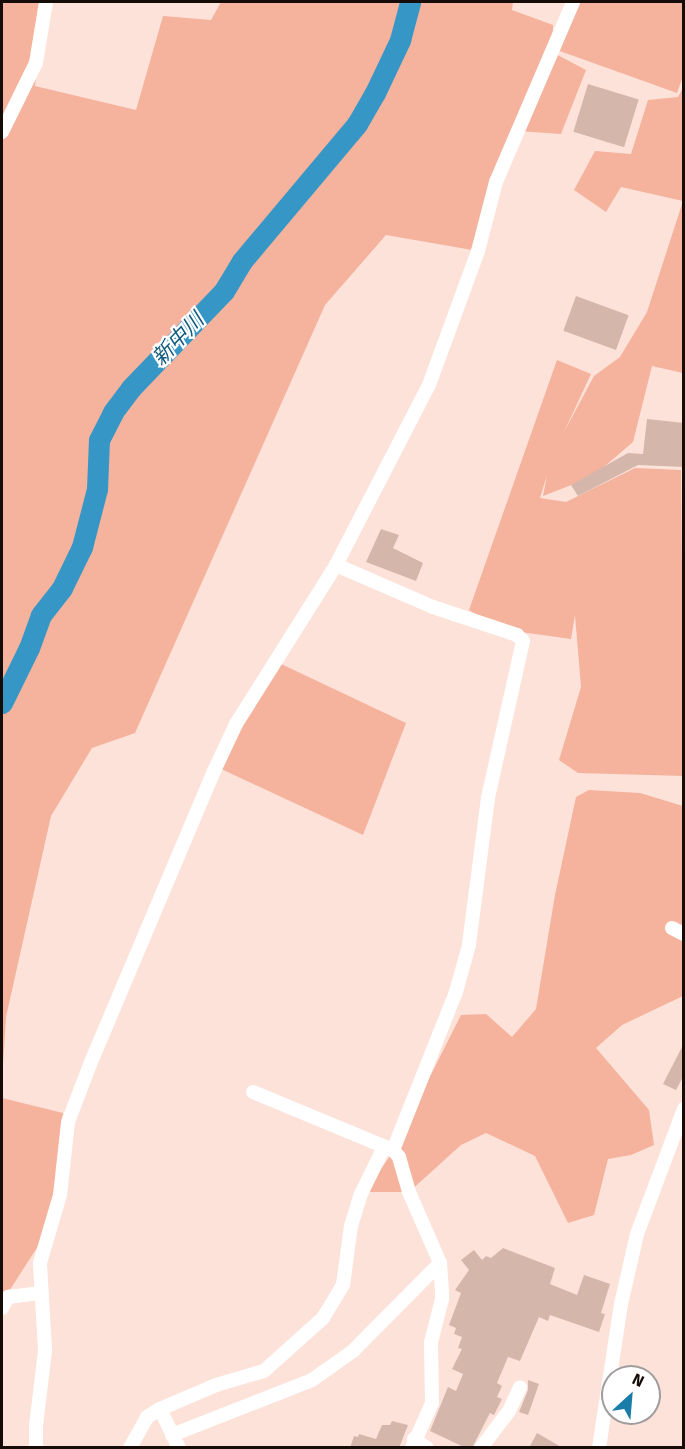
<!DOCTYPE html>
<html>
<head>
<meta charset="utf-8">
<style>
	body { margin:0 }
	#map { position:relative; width:685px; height:1449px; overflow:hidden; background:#fde2d9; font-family:"Fira Sans","Noto Sans JP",sans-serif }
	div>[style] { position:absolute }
	.green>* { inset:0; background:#f5b29c }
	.river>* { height:21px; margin:-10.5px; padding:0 10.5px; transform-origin:10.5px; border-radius:10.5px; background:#3697c7 }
	.building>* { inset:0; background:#d5b6ab; transform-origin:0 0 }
	.minor>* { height:14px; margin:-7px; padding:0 7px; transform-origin:7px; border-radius:7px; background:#fff }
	span { translate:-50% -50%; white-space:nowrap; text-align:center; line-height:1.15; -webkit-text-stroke:4.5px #fff; paint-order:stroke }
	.water-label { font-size:21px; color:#125b7c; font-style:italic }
	.frame { position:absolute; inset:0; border:3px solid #150b07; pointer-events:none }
	.north { position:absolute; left:601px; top:1365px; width:60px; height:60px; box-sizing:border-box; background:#fff; border:2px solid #a19d9c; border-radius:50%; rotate:26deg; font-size:16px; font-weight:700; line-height:24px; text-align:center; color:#150b07 }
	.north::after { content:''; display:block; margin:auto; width:21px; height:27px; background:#1a7ca8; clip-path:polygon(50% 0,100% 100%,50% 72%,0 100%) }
</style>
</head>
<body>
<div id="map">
	<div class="green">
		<i style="clip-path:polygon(2px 2px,43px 2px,35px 86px,136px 110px,163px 16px,211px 20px,221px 2px,513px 2px,512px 10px,553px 25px,552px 52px,586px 70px,561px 134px,518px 131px,478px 251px,386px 235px,325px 305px,135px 733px,92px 748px,51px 816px,6px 1017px,2px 1080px)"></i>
		<i style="clip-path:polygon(579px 2px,683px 2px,683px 76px,677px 93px,557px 50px)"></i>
		<i style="clip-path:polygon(683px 88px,683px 373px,652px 366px,633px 442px,592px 477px,543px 496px,547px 475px,540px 498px,566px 502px,635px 468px,681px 470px,684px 776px,578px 773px,559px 760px,581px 687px,575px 615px,571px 639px,500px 629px,469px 610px,557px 360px,591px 374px,564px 432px,594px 376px,620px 357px,647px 312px,683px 201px,621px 187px,606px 212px,574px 190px,595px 151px,631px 154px,648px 100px,678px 97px)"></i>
		<i style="clip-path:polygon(279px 663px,406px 723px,363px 835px,219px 768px,240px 719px)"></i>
		<i style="clip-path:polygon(589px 790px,640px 793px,683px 806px,683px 996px,622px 1025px,596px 1048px,649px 1110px,654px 1145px,631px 1155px,608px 1159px,594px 1215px,568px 1223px,535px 1156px,486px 1133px,461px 1145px,409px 1192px,365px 1192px,390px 1156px,461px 1015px,486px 1014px,512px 1037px,536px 1009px,555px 895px,576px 797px)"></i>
		<i style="clip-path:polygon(2px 1098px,63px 1113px,51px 1226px,2px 1302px)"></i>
	</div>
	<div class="river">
		<i style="left:2px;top:703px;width:61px;rotate:-63.9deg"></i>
		<i style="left:29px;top:648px;width:35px;rotate:-70deg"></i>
		<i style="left:41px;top:615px;width:34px;rotate:-52deg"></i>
		<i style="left:62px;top:588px;width:46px;rotate:-64deg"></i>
		<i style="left:82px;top:547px;width:60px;rotate:-75.5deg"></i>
		<i style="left:97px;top:489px;width:49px;rotate:-87.7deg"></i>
		<i style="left:99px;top:440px;width:31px;rotate:-63deg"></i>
		<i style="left:113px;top:412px;width:30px;rotate:-53deg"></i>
		<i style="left:131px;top:388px;width:134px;rotate:-46.2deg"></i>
		<i style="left:224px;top:291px;width:35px;rotate:-59deg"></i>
		<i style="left:242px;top:261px;width:179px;rotate:-50deg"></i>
		<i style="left:357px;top:124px;width:36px;rotate:-60deg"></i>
		<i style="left:375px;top:93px;width:59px;rotate:-64.7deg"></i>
		<i style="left:400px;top:40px;width:39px;rotate:-75deg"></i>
	</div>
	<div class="building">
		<i style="left:588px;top:84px;width:53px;height:50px;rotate:17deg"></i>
		<i style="left:576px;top:296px;width:56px;height:37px;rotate:20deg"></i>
		<i style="clip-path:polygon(647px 419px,684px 423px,684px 467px,638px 465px,578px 496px,571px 485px,628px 453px,643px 454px)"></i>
		<i style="clip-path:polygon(381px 529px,399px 535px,393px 548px,423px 563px,416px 581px,366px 562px)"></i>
		<i style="clip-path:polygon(684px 1043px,684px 1075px,676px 1090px,663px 1084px)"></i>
		<i style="clip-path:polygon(503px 1248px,555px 1268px,550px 1284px,577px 1295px,584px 1275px,610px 1284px,601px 1313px,605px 1314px,599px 1332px,550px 1315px,548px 1321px,539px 1317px,520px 1361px,508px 1357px,497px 1383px,502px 1386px,497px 1397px,502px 1399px,494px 1415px,490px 1413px,472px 1448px,466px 1448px,430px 1431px,448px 1387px,456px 1391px,463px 1374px,452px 1369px,462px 1349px,458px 1348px,462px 1337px,454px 1334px,456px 1328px,449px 1325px,461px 1293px,455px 1290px,469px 1270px,461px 1260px,474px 1250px,482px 1260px,486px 1256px,491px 1258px)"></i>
		<i style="clip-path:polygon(528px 1380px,539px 1384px,528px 1415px,519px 1412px,528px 1390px)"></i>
		<i style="clip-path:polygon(392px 1421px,408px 1425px,399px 1448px,350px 1448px,354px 1436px,358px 1437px,359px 1434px,376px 1439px,382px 1425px,390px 1425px)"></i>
		<i style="clip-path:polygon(537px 1433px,563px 1448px,529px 1448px)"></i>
	</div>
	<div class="minor">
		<i style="left:2px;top:132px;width:77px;rotate:-63.8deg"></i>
		<i style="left:36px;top:63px;width:62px;rotate:-80.7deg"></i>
		<i style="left:336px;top:565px;width:106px;rotate:23.4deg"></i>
		<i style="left:433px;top:607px;width:89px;rotate:18.4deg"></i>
		<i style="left:517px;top:635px;width:8px;rotate:45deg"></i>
		<i style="left:523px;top:641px;width:161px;rotate:102.6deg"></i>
		<i style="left:488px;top:798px;width:148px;rotate:97.4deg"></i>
		<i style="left:469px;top:945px;width:49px;rotate:105.5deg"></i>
		<i style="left:456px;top:992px;width:170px;rotate:111.7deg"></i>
		<i style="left:672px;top:928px;width:13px;rotate:27deg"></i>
		<i style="left:253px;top:1092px;width:152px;rotate:22.5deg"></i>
		<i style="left:393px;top:1150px;width:9px;rotate:49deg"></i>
		<i style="left:399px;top:1157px;width:36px;rotate:74deg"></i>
		<i style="left:409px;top:1192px;width:77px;rotate:66.4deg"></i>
		<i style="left:440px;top:1263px;width:27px;rotate:86deg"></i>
		<i style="left:442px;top:1290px;width:9px;rotate:90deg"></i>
		<i style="left:442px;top:1299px;width:44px;rotate:104.3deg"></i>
		<i style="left:431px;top:1342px;width:61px;rotate:89.1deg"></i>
		<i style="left:432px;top:1403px;width:49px;rotate:114deg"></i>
		<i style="left:2px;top:1308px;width:13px;rotate:-61deg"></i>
		<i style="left:8px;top:1297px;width:34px;rotate:-7deg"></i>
		<i style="left:160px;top:1409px;width:43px;rotate:64deg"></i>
		<i style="left:172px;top:1435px;width:150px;rotate:-21.4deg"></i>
		<i style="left:312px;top:1380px;width:50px;rotate:-35.3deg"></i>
		<i style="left:353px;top:1351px;width:124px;rotate:-45.3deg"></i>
		<i style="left:414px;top:1439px;width:16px;rotate:35deg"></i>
		<i style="left:36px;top:1448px;width:22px;rotate:-90deg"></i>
		<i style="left:36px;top:1426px;width:77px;rotate:-83.2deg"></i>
		<i style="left:45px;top:1350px;width:87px;rotate:-93.3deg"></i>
		<i style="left:40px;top:1263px;width:71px;rotate:-73.6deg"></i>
		<i style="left:60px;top:1195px;width:73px;rotate:-83.7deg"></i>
		<i style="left:68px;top:1122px;width:64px;rotate:-69deg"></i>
		<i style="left:91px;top:1062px;width:316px;rotate:-67.1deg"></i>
		<i style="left:214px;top:771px;width:52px;rotate:-64.9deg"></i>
		<i style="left:236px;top:724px;width:188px;rotate:-57.8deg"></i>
		<i style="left:336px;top:565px;width:203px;rotate:-62.7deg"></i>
		<i style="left:429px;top:385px;width:143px;rotate:-69.9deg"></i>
		<i style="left:478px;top:251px;width:71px;rotate:-75.4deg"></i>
		<i style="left:496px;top:182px;width:196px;rotate:-66.8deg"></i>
		<i style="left:130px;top:1448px;width:35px;rotate:-61deg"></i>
		<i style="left:147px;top:1417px;width:15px;rotate:-32deg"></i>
		<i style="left:160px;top:1409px;width:61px;rotate:-23.2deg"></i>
		<i style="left:216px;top:1385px;width:50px;rotate:-16.3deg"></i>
		<i style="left:264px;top:1371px;width:79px;rotate:-41.9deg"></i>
		<i style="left:323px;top:1318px;width:39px;rotate:-59deg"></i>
		<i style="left:343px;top:1285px;width:60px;rotate:-82.3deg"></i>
		<i style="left:351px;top:1226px;width:31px;rotate:-73deg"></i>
		<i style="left:360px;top:1196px;width:55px;rotate:-63.9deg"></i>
		<i style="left:481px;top:1448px;width:46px;rotate:-52.9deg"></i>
		<i style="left:509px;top:1411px;width:26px;rotate:-65deg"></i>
		<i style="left:599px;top:1448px;width:146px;rotate:-81.3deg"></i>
		<i style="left:621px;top:1304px;width:72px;rotate:-77.1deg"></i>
		<i style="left:637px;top:1234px;width:134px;rotate:-69.4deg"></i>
	</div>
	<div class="water-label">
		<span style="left:178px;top:339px;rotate:-46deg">新中川</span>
	</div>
	<div class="frame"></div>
	<div class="north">N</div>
</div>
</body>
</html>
